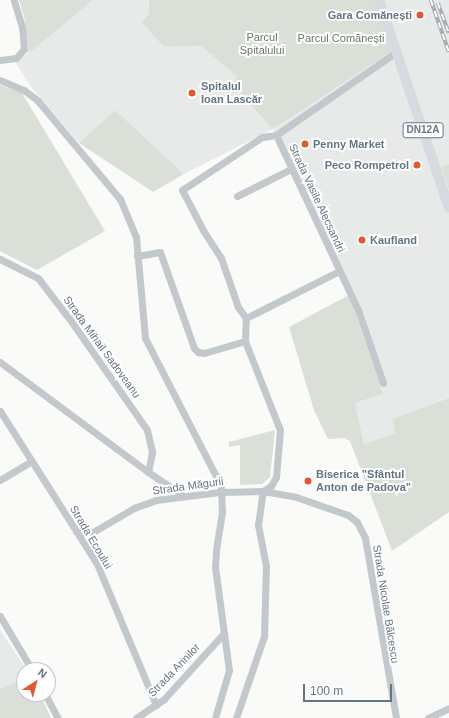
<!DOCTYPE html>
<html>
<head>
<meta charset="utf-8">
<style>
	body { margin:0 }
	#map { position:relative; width:449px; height:718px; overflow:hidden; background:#fafaf8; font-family:Arial,sans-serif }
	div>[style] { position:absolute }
	.built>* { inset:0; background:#e8e9e9 }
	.green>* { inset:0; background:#dadfd7 }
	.minor>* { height:7px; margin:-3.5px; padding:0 3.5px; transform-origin:3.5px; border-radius:3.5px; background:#c3c8cc }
	.primary>* { height:10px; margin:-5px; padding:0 5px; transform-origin:5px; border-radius:5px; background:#d6dbdf }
	.rail>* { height:3.5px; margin-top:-1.75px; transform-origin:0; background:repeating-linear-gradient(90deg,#fff 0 6px,#a2aab0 0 12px); box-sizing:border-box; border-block:1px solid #a2aab0 }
	.dots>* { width:11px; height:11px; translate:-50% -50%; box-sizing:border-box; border:2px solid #fff; border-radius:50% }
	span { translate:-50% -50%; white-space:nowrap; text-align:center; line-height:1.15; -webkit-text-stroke:4px #fff; paint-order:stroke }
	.shield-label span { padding:1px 3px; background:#fff; border:1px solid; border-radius:3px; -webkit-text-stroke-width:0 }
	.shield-label { font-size:10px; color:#657683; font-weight:700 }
	.poi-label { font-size:11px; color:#657683; font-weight:700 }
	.right { translate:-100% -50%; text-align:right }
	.left { translate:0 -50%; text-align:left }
	.park-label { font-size:11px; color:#687a64 }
	.street-label { font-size:11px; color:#657683 }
	.north { position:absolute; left:16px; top:662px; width:40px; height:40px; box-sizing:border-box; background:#fff; border:1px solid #c1c8cd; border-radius:50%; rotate:36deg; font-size:11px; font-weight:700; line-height:16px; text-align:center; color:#657683 }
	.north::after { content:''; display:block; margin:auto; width:14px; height:18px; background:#e4572e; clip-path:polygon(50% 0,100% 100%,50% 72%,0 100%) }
	.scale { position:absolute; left:303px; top:684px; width:89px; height:18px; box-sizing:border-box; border:2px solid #657683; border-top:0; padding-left:5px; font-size:12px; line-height:14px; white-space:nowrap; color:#657683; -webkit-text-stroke:3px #fff; paint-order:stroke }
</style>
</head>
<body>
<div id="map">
	<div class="built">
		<i style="clip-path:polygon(93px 0,149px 0,149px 15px,163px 47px,201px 46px,238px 76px,273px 129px,322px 96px,379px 0,449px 0,449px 164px,441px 167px,449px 190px,449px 398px,392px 419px,395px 433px,364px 444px,355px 403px,383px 394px,349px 295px,273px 129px,184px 174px,115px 110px,79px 143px,31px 87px,16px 63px)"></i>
		<i style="clip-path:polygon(0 630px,27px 670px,24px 670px,24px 679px,0 689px)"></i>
	</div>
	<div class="green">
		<i style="clip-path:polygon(19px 0,93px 0,29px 53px,24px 16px)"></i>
		<i style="clip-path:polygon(149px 0,379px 0,399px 50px,387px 54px,273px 129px,233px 85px,237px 76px,201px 46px,164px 47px,142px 22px,149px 14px)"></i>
		<i style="clip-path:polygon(0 85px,22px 93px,105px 231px,37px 270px,0 251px)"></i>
		<i style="clip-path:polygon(115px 110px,184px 174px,153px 192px,79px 143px)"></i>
		<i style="clip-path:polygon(449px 164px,449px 190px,441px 167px)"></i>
		<i style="clip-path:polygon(349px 295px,383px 394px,355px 403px,364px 444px,395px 433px,392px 419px,449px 398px,449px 512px,392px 551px,350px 441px,344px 438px,328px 439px,314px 410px,289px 327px)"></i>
		<i style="clip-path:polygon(275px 430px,270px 477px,262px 484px,240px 485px,240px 445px,229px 447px,229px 442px)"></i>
		<i style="clip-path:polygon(24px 679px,24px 694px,40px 694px,51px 718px,0 718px,0 689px)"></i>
	</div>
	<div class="minor">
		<i style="left:0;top:60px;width:16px;rotate:-7deg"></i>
		<i style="left:16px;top:58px;width:12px;rotate:-48deg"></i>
		<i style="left:24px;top:49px;width:22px;rotate:-95deg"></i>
		<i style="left:22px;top:27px;width:28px;rotate:-107deg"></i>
		<i style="left:0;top:80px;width:26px;rotate:23deg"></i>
		<i style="left:24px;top:90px;width:18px;rotate:38deg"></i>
		<i style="left:38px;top:101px;width:128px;rotate:50.1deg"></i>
		<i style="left:120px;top:199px;width:41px;rotate:67.2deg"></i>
		<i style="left:136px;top:237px;width:101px;rotate:84.9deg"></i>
		<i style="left:145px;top:338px;width:166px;rotate:62.8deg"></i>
		<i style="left:221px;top:486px;width:26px;rotate:88deg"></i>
		<i style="left:222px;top:512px;width:38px;rotate:99deg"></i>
		<i style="left:216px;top:550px;width:17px;rotate:93deg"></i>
		<i style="left:215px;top:567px;width:104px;rotate:82.3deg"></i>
		<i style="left:229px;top:670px;width:50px;rotate:106.3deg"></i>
		<i style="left:237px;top:196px;width:60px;rotate:-26.6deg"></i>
		<i style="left:137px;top:256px;width:23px;rotate:-10deg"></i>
		<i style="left:160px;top:252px;width:102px;rotate:70.5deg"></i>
		<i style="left:194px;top:348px;width:6px;rotate:45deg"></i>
		<i style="left:198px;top:352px;width:6px;rotate:9deg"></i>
		<i style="left:204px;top:353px;width:43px;rotate:-16.3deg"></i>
		<i style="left:0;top:259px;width:42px;rotate:26.6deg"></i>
		<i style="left:38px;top:278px;width:54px;rotate:52.5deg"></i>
		<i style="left:71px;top:321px;width:133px;rotate:55.1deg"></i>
		<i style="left:147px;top:430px;width:23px;rotate:77deg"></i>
		<i style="left:152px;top:452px;width:20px;rotate:101deg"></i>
		<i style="left:148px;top:472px;width:43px;rotate:33.7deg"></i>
		<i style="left:246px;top:318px;width:14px;rotate:-126deg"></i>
		<i style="left:238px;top:307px;width:52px;rotate:-109.1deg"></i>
		<i style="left:221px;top:258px;width:33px;rotate:-123deg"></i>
		<i style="left:203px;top:230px;width:45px;rotate:-117.7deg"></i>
		<i style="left:182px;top:190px;width:96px;rotate:-33.5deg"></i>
		<i style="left:262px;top:137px;width:14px;rotate:-8deg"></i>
		<i style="left:0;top:362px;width:184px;rotate:36.6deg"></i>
		<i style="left:383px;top:383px;width:77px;rotate:-108.9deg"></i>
		<i style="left:358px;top:310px;width:193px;rotate:-115.1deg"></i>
		<i style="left:276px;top:135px;width:145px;rotate:-34.6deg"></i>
		<i style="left:0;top:411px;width:181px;rotate:57.6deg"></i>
		<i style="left:97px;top:564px;width:153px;rotate:67.3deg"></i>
		<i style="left:0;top:480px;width:37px;rotate:-31deg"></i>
		<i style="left:263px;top:491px;width:9px;rotate:-32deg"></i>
		<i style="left:271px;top:486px;width:10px;rotate:-61deg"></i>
		<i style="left:276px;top:477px;width:47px;rotate:-85.1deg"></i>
		<i style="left:280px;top:430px;width:96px;rotate:-111.5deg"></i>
		<i style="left:245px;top:341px;width:23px;rotate:-88deg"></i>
		<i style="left:246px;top:318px;width:104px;rotate:-26.8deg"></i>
		<i style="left:76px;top:531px;width:17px;rotate:3deg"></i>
		<i style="left:93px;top:532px;width:48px;rotate:-30.3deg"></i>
		<i style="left:134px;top:508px;width:23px;rotate:-20deg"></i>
		<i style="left:156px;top:500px;width:64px;rotate:-7.1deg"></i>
		<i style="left:220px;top:492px;width:43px;rotate:-1.3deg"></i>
		<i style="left:263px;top:491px;width:34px;rotate:10deg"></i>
		<i style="left:296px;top:497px;width:55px;rotate:19.1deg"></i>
		<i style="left:348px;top:515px;width:11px;rotate:38deg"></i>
		<i style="left:357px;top:522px;width:18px;rotate:63deg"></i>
		<i style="left:365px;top:538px;width:183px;rotate:80.2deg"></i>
		<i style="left:0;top:616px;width:63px;rotate:59.3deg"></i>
		<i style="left:45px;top:694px;width:27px;rotate:62deg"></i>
		<i style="left:136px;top:718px;width:34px;rotate:-34deg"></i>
		<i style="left:164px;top:699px;width:89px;rotate:-47.7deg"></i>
		<i style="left:236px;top:718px;width:87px;rotate:-71.1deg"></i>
		<i style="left:264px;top:636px;width:70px;rotate:-88.4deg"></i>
		<i style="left:266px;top:566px;width:42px;rotate:-101deg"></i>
		<i style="left:258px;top:525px;width:34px;rotate:-82deg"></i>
		<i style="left:428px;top:718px;width:23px;rotate:-25deg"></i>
	</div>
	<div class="primary">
		<i style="left:379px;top:0;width:219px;rotate:71.4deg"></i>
	</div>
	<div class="rail">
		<i style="left:431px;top:0;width:55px;rotate:70.9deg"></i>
		<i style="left:438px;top:3px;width:32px;rotate:70deg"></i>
	</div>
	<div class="dots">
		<i style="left:420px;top:15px;background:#e4572e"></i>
		<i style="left:192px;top:93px;background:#e4572e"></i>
		<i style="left:305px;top:144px;background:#e4572e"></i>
		<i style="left:417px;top:165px;background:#e4572e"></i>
		<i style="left:362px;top:240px;background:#e4572e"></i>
		<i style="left:308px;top:481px;background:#e4572e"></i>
	</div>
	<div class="shield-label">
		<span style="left:423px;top:130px">DN12A</span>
	</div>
	<div class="poi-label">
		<span class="right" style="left:412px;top:15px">Gara Comănești</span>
		<span class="left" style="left:201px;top:93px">Spitalul<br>Ioan Lascăr</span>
		<span class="left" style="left:313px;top:144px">Penny Market</span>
		<span class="right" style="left:409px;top:165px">Peco Rompetrol</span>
		<span class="left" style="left:370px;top:240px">Kaufland</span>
		<span class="left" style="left:316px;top:481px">Biserica "Sfântul<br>Anton de Padova"</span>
	</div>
	<div class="park-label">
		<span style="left:262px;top:44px">Parcul<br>Spitalului</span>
		<span style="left:341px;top:38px">Parcul Comănești</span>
	</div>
	<div class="street-label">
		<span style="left:317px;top:198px;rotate:65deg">Strada Vasile Alecsandri</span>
		<span style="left:102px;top:347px;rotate:54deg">Strada Mihail Sadoveanu</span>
		<span style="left:188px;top:486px;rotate:-8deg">Strada Măgurii</span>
		<span style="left:91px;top:537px;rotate:59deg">Strada Ecoului</span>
		<span style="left:386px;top:604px;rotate:81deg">Strada Nicolae Bălcescu</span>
		<span style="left:174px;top:670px;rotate:-46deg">Strada Arinilor</span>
	</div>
	<div class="north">N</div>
	<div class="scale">100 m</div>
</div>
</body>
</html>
